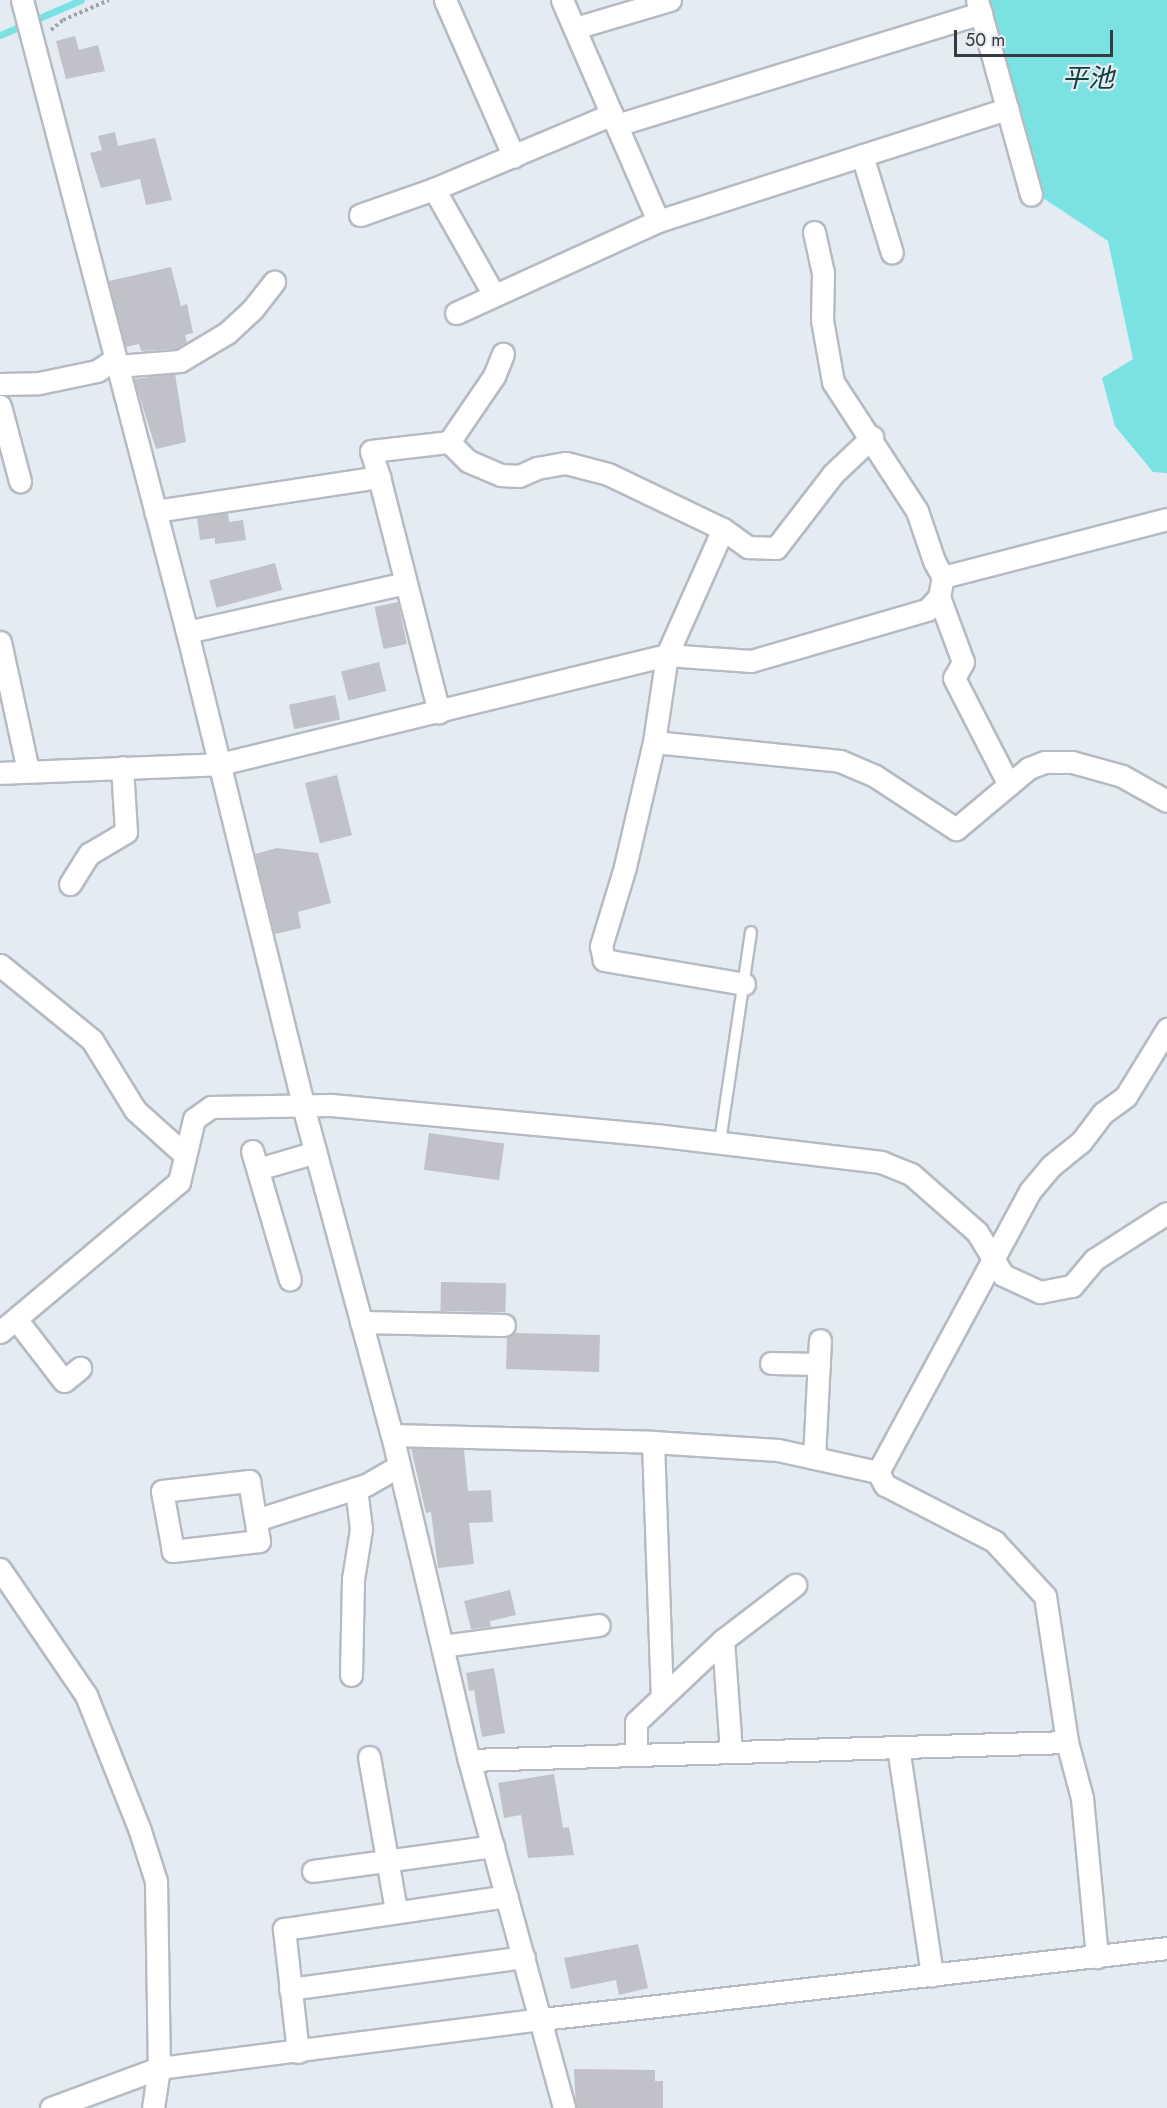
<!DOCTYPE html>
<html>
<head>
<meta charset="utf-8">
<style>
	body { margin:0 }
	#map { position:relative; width:1167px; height:2108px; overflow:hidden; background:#e5ebf2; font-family:Jost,"Noto Sans JP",sans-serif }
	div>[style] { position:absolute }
	.water>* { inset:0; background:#7ae2e3 }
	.stream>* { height:7px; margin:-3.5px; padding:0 3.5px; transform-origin:3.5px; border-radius:3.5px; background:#7ae2e3 }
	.building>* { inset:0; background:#c0c1c9; transform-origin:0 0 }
	.path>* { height:4px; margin-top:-2px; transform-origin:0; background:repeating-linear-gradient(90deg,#a0a4aa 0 3px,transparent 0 6px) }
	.roads { filter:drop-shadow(2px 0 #b6bbc2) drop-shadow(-2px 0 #b6bbc2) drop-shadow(0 2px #b6bbc2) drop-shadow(0 -2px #b6bbc2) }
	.lane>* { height:10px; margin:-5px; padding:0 5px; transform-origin:5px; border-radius:5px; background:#fff }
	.street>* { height:21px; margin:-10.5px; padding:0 10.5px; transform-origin:10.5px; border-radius:10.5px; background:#fff }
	span { translate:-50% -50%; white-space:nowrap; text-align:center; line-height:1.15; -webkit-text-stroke:4.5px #e5ebf2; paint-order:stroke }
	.water-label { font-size:26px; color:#0f4041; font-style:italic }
	.scale { position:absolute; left:954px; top:30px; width:159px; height:27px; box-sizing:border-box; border:3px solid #383a3d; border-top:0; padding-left:8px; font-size:18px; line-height:21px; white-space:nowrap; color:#383a3d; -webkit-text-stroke:4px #e5ebf2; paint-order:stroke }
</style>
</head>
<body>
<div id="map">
	<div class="water">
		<i style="clip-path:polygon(983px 0,1167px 0,1167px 473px,1153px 472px,1115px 426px,1102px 378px,1133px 359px,1108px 241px,1037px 194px)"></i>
	</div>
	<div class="stream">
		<i style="left:0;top:35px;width:88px;rotate:-23.4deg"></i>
	</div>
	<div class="building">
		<i style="clip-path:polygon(75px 36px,79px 50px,98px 45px,105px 71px,66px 79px,56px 41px)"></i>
		<i style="clip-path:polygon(115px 132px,118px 146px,155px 138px,172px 200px,146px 205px,140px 179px,101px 188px,90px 153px,102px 150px,98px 136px)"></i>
		<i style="clip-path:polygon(171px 267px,181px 306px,187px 304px,193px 333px,185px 335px,187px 342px,176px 349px,141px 351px,139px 344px,126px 347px,109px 281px)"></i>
		<i style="clip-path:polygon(175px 374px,186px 442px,156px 449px,134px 379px)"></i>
		<i style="clip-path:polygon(228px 513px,229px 522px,243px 520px,246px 540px,215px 544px,215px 538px,200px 540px,197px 518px)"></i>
		<i style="left:275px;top:563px;width:28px;height:68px;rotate:75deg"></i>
		<i style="left:398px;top:602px;width:43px;height:24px;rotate:78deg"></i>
		<i style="left:379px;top:662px;width:30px;height:39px;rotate:76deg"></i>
		<i style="left:335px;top:695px;width:25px;height:47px;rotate:78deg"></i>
		<i style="left:337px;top:775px;width:62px;height:33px;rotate:76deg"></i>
		<i style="clip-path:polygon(277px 848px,318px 853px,331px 903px,298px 912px,301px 928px,275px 934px,255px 854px)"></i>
		<i style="left:429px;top:1133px;width:76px;height:37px;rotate:8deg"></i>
		<i style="left:441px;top:1282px;width:65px;height:29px;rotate:1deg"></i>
		<i style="clip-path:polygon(513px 1333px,600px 1335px,599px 1372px,506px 1369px,507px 1337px)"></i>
		<i style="clip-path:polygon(411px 1448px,464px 1450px,468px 1491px,491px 1490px,493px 1522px,469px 1523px,474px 1564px,438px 1568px,431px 1512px,426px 1513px)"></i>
		<i style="clip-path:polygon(510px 1590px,516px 1615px,490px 1621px,491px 1627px,471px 1629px,464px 1601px)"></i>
		<i style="clip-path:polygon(494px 1668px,505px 1733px,482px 1737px,474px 1690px,469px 1691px,466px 1673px)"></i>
		<i style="clip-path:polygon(554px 1774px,563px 1828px,569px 1827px,574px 1855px,528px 1858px,521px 1815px,504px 1818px,498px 1783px)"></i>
		<i style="clip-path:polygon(638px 1944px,648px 1988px,619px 1995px,616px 1980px,571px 1989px,564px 1958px)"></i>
		<i style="clip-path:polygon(574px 2069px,655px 2070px,655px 2081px,663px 2081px,663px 2108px,576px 2108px)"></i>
	</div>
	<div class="path">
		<i style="left:51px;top:30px;width:16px;rotate:-40deg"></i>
		<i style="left:63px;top:20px;width:50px;rotate:-23.5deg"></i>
	</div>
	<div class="roads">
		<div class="lane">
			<i style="left:720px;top:1142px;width:212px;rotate:-81.6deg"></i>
		</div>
		<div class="street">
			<i style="left:22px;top:0;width:653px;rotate:75.37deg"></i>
			<i style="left:187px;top:632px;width:488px;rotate:76.2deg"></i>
			<i style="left:303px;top:1106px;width:341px;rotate:74.9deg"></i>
			<i style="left:392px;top:1435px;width:334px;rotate:76.7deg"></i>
			<i style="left:469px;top:1760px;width:361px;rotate:74.7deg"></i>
			<i style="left:445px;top:0;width:171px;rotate:66.3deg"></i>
			<i style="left:562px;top:0;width:241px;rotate:66.5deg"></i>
			<i style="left:977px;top:0;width:202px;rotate:74.5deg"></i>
			<i style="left:575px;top:28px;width:99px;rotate:-16.4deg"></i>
			<i style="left:617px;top:125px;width:381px;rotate:-17.1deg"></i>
			<i style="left:862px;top:155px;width:102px;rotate:73deg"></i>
			<i style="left:434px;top:189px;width:122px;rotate:60.5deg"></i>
			<i style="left:360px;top:215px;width:78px;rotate:-19.4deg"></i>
			<i style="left:434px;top:189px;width:193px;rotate:-22.8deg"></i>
			<i style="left:814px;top:232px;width:42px;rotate:77.6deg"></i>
			<i style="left:823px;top:273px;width:47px;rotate:91.2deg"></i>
			<i style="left:822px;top:320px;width:63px;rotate:79.9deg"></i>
			<i style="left:833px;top:382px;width:154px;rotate:56.9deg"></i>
			<i style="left:917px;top:511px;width:53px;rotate:71.2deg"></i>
			<i style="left:934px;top:561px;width:18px;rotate:61deg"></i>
			<i style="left:456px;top:313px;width:222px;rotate:-24.5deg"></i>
			<i style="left:658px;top:221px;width:367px;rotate:-17.8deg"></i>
			<i style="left:117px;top:366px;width:63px;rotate:-4.5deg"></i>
			<i style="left:180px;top:361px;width:55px;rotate:-30.8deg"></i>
			<i style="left:227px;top:333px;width:34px;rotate:-43deg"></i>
			<i style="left:252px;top:310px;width:36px;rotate:-52deg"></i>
			<i style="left:0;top:384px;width:39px;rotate:-1deg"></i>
			<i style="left:39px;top:383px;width:59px;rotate:-11.7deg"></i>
			<i style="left:97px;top:371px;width:22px;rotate:-34deg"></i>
			<i style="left:0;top:406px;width:78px;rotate:75.1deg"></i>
			<i style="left:449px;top:442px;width:27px;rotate:45deg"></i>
			<i style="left:468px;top:461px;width:36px;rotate:23deg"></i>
			<i style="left:501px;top:475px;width:18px;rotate:3deg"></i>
			<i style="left:519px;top:476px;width:20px;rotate:-24deg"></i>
			<i style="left:537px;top:468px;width:29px;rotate:-10deg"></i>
			<i style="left:566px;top:463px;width:43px;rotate:14.7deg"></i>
			<i style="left:608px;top:474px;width:127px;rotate:25.6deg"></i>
			<i style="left:723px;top:529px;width:31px;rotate:36deg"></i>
			<i style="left:748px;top:547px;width:28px;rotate:2deg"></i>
			<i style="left:776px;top:548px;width:93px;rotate:-52.4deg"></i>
			<i style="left:833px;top:474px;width:54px;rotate:-43.5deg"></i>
			<i style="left:379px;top:477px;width:27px;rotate:-107deg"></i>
			<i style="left:371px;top:451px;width:79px;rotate:-6.6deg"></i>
			<i style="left:449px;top:442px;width:80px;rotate:-55.7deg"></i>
			<i style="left:494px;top:376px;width:24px;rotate:-68deg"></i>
			<i style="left:155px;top:511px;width:227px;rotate:-8.6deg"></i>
			<i style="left:379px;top:477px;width:243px;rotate:75.7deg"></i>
			<i style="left:723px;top:529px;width:138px;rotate:114deg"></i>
			<i style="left:667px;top:655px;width:88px;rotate:98.5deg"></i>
			<i style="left:654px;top:742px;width:128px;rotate:103.1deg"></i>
			<i style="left:625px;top:867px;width:83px;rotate:106.9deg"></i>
			<i style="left:601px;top:946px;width:14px;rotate:78deg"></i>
			<i style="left:604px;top:960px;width:142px;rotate:9.7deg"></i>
			<i style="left:939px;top:597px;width:69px;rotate:69.7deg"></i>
			<i style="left:963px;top:662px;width:18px;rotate:119deg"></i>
			<i style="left:954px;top:678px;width:120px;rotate:62.8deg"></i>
			<i style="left:187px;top:632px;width:224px;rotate:-12.6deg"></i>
			<i style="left:0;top:642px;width:131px;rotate:77.7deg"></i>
			<i style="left:654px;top:742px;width:187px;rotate:5.8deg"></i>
			<i style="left:840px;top:761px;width:38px;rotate:23deg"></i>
			<i style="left:875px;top:776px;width:97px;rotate:33.2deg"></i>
			<i style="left:956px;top:829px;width:95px;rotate:-39.9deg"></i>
			<i style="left:1029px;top:768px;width:17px;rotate:-21deg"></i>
			<i style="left:1045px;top:762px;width:27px"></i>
			<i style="left:1072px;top:762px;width:52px;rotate:15.6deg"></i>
			<i style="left:1122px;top:776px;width:51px;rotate:29.1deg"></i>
			<i style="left:0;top:773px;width:220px;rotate:-2.3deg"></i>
			<i style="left:220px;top:764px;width:460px;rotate:-13.7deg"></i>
			<i style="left:667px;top:655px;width:84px;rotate:4.1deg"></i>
			<i style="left:751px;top:661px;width:183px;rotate:-16.2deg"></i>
			<i style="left:927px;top:610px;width:18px;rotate:-47deg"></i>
			<i style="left:939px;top:597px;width:20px;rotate:-79deg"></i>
			<i style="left:943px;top:577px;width:231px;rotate:-14.5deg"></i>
			<i style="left:70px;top:884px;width:36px;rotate:-58deg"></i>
			<i style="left:89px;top:854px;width:43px;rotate:-30.7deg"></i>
			<i style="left:126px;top:832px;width:65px;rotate:-93.5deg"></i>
			<i style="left:0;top:965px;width:119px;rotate:39.2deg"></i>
			<i style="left:92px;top:1040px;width:82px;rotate:58.4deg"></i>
			<i style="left:135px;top:1110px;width:66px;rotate:41.9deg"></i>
			<i style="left:252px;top:1151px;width:134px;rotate:73.6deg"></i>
			<i style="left:258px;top:1169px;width:60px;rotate:-16.3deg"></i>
			<i style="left:16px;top:1319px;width:78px;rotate:52.3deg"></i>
			<i style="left:64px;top:1381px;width:21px;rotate:-39deg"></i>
			<i style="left:361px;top:1322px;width:143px;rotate:1.2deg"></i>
			<i style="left:0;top:1332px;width:234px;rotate:-40deg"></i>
			<i style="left:179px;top:1182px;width:65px;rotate:-76.6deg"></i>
			<i style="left:194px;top:1119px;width:21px;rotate:-35deg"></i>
			<i style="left:211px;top:1107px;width:120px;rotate:-1deg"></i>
			<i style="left:331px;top:1105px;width:325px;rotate:5.3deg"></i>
			<i style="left:655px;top:1135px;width:228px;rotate:6.8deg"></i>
			<i style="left:881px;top:1162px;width:32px;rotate:22deg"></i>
			<i style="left:911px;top:1174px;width:88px;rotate:41.3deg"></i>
			<i style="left:977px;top:1232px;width:50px;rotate:58.8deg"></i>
			<i style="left:1003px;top:1275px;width:41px;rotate:24.7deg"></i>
			<i style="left:1040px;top:1292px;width:33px;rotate:-11deg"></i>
			<i style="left:1072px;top:1286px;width:35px;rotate:-50deg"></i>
			<i style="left:1095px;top:1259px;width:85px;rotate:-32.6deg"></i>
			<i style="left:771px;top:1363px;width:48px;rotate:1.2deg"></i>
			<i style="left:392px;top:1435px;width:261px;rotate:1.5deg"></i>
			<i style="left:653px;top:1442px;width:125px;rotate:3.7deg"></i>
			<i style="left:778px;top:1450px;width:102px;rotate:12.4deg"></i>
			<i style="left:878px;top:1472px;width:15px;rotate:62deg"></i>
			<i style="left:885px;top:1485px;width:123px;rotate:27.2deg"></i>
			<i style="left:994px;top:1541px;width:75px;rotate:47.2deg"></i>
			<i style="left:1045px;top:1596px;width:148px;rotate:81.4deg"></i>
			<i style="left:1067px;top:1742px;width:58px;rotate:75deg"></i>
			<i style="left:1082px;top:1798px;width:160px;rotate:84.6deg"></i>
			<i style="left:653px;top:1442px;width:254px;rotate:88deg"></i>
			<i style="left:814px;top:1458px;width:118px;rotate:-87.1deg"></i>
			<i style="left:878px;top:1472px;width:319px;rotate:-61.6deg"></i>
			<i style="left:1030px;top:1191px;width:33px;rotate:-50deg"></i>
			<i style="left:1051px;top:1166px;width:38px;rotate:-39deg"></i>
			<i style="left:1081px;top:1142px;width:36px;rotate:-53deg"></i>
			<i style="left:1103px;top:1113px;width:29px;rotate:-36deg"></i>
			<i style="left:1126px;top:1096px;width:79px;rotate:-58.5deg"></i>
			<i style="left:249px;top:1481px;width:61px;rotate:80.5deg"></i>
			<i style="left:259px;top:1541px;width:87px;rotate:173.4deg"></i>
			<i style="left:173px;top:1551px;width:61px;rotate:-100.4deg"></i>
			<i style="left:162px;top:1491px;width:88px;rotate:-6.6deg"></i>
			<i style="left:256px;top:1520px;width:115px;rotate:-17.7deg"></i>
			<i style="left:366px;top:1485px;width:38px;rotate:-30deg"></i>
			<i style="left:0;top:1569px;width:153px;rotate:55.7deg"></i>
			<i style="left:86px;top:1695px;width:146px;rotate:68.3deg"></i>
			<i style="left:140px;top:1831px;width:52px;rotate:72.3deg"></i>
			<i style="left:156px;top:1881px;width:187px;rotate:89.1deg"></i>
			<i style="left:159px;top:2068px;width:40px;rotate:98.5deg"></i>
			<i style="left:723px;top:1640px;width:112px;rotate:85.9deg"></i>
			<i style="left:442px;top:1646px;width:158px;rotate:-7.6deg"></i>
			<i style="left:351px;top:1675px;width:96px;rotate:-88.8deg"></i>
			<i style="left:353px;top:1579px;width:51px;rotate:-80.9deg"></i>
			<i style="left:361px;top:1529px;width:41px;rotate:-97deg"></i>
			<i style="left:898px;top:1747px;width:231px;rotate:81.5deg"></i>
			<i style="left:636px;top:1755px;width:33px;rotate:-90deg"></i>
			<i style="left:636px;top:1722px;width:120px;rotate:-43.3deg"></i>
			<i style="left:723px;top:1640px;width:91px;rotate:-37.4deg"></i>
			<i style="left:369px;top:1757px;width:155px;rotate:80deg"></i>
			<i style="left:469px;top:1760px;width:598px;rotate:-1.72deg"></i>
			<i style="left:313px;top:1871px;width:182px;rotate:-7.9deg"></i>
			<i style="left:290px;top:1989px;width:236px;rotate:-7.8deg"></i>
			<i style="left:298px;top:2052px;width:124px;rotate:-96.5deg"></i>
			<i style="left:284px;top:1929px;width:225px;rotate:-8.4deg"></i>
			<i style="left:51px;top:2108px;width:115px;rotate:-20.3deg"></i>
			<i style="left:159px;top:2068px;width:386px;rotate:-7.3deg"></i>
			<i style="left:542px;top:2019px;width:629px;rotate:-6.48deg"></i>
		</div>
	</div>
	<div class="water-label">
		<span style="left:1088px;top:79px">平池</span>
	</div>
	<div class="scale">50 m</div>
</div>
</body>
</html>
